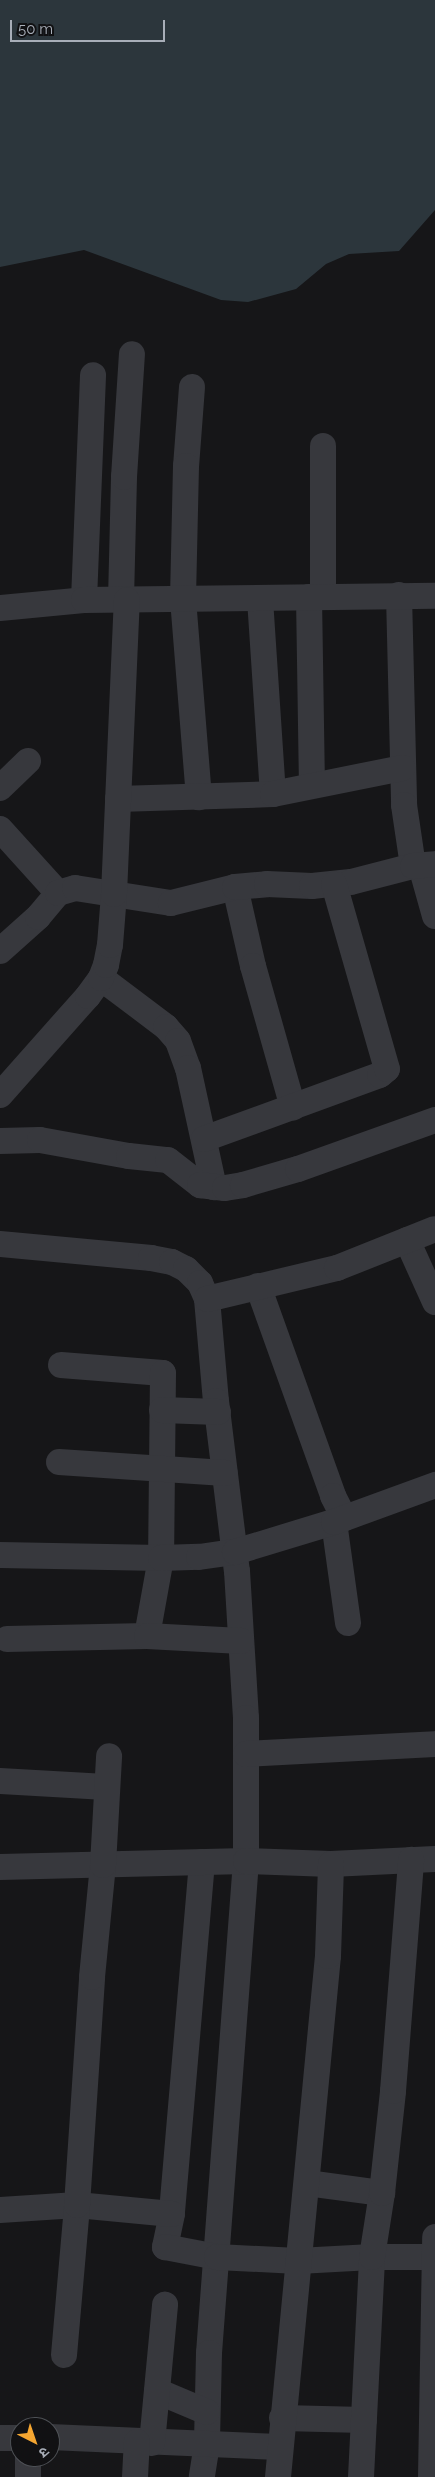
<!DOCTYPE html>
<html>
<head>
<meta charset="utf-8">
<style>
	body { margin:0 }
	#map { position:relative; width:435px; height:2477px; overflow:hidden; background:#161618; font-family:Raleway,"Noto Sans Devanagari",sans-serif }
	div>[style] { position:absolute }
	.water>* { inset:0; background:#2c363c }
	.minor>* { height:26px; margin:-13px; padding:0 13px; transform-origin:13px; border-radius:13px; background:#37383d }
	span { translate:-50% -50%; white-space:nowrap; text-align:center; line-height:1.15; -webkit-text-stroke:4px #111113; paint-order:stroke }
	.north { position:absolute; left:10px; top:2417px; width:50px; height:50px; box-sizing:border-box; background:#111113; border:1px solid #4d5055; border-radius:50%; rotate:139deg; font-size:14px; font-weight:700; line-height:20px; text-align:center; color:#a8aeb8 }
	.north::after { content:''; display:block; margin:auto; width:18px; height:22px; background:#f5a631; clip-path:polygon(50% 0,100% 100%,50% 72%,0 100%) }
	.scale { position:absolute; left:10px; top:20px; width:155px; height:22px; box-sizing:border-box; border:2px solid #a8aeb8; border-top:0; padding-left:6px; font-size:15px; line-height:18px; white-space:nowrap; color:#a8aeb8; -webkit-text-stroke:4px #111113; paint-order:stroke }
</style>
</head>
<body>
<div id="map">
	<div class="water">
		<i style="clip-path:polygon(0 0,435px 0,435px 210px,399px 251px,349px 254px,326px 264px,296px 289px,248px 302px,221px 300px,84px 250px,0 267px)"></i>
	</div>
	<div class="minor">
		<i style="left:192px;top:387px;width:79px;rotate:94.3deg"></i>
		<i style="left:186px;top:466px;width:133px;rotate:91.3deg"></i>
		<i style="left:183px;top:599px;width:199px;rotate:85.4deg"></i>
		<i style="left:323px;top:446px;width:150px;rotate:90deg"></i>
		<i style="left:399px;top:595px;width:210px;rotate:88.6deg"></i>
		<i style="left:404px;top:805px;width:62px;rotate:81.6deg"></i>
		<i style="left:309px;top:597px;width:188px;rotate:89.1deg"></i>
		<i style="left:260px;top:599px;width:195px;rotate:86.2deg"></i>
		<i style="left:84px;top:600px;width:225px;rotate:-87.7deg"></i>
		<i style="left:121px;top:600px;width:123px;rotate:-88.6deg"></i>
		<i style="left:124px;top:477px;width:123px;rotate:-86.3deg"></i>
		<i style="left:0;top:608px;width:84px;rotate:-5.4deg"></i>
		<i style="left:84px;top:600px;width:351px;rotate:-0.7deg"></i>
		<i style="left:0;top:788px;width:39px;rotate:-44deg"></i>
		<i style="left:118px;top:799px;width:155px;rotate:-1.8deg"></i>
		<i style="left:273px;top:794px;width:132px;rotate:-11.4deg"></i>
		<i style="left:0;top:829px;width:86px;rotate:47.8deg"></i>
		<i style="left:421px;top:866px;width:52px;rotate:74.4deg"></i>
		<i style="left:235px;top:887px;width:81px;rotate:77.2deg"></i>
		<i style="left:253px;top:966px;width:147px;rotate:74.2deg"></i>
		<i style="left:0;top:951px;width:51px;rotate:-41.8deg"></i>
		<i style="left:38px;top:917px;width:31px;rotate:-50deg"></i>
		<i style="left:58px;top:893px;width:18px;rotate:-16deg"></i>
		<i style="left:75px;top:888px;width:97px;rotate:8.9deg"></i>
		<i style="left:171px;top:903px;width:66px;rotate:-14deg"></i>
		<i style="left:235px;top:887px;width:32px;rotate:-5deg"></i>
		<i style="left:267px;top:884px;width:45px;rotate:2.5deg"></i>
		<i style="left:312px;top:886px;width:39px;rotate:-6deg"></i>
		<i style="left:351px;top:882px;width:64px;rotate:-14.5deg"></i>
		<i style="left:413px;top:866px;width:22px;rotate:-5deg"></i>
		<i style="left:101px;top:978px;width:81px;rotate:37deg"></i>
		<i style="left:166px;top:1027px;width:18px;rotate:49deg"></i>
		<i style="left:178px;top:1041px;width:29px;rotate:70deg"></i>
		<i style="left:188px;top:1068px;width:122px;rotate:77.7deg"></i>
		<i style="left:0;top:1095px;width:132px;rotate:-48.4deg"></i>
		<i style="left:88px;top:996px;width:22px;rotate:-54deg"></i>
		<i style="left:101px;top:978px;width:14px;rotate:-69deg"></i>
		<i style="left:106px;top:965px;width:20px;rotate:-79deg"></i>
		<i style="left:110px;top:945px;width:51px;rotate:-85.5deg"></i>
		<i style="left:114px;top:894px;width:294px;rotate:-87.5deg"></i>
		<i style="left:204px;top:1139px;width:187px;rotate:-20deg"></i>
		<i style="left:380px;top:1075px;width:9px;rotate:-41deg"></i>
		<i style="left:387px;top:1069px;width:192px;rotate:-106deg"></i>
		<i style="left:0;top:1141px;width:40px;rotate:-1.4deg"></i>
		<i style="left:40px;top:1140px;width:90px;rotate:10.2deg"></i>
		<i style="left:129px;top:1156px;width:39px;rotate:6deg"></i>
		<i style="left:168px;top:1160px;width:41px;rotate:38deg"></i>
		<i style="left:200px;top:1185px;width:25px;rotate:7deg"></i>
		<i style="left:225px;top:1188px;width:18px;rotate:-9deg"></i>
		<i style="left:243px;top:1185px;width:57px;rotate:-16.2deg"></i>
		<i style="left:298px;top:1169px;width:145px;rotate:-19.7deg"></i>
		<i style="left:407px;top:1240px;width:68px;rotate:65.7deg"></i>
		<i style="left:0;top:1244px;width:152px;rotate:5.3deg"></i>
		<i style="left:151px;top:1258px;width:21px;rotate:11deg"></i>
		<i style="left:172px;top:1262px;width:16px;rotate:27deg"></i>
		<i style="left:186px;top:1269px;width:20px;rotate:45deg"></i>
		<i style="left:200px;top:1283px;width:17px;rotate:66deg"></i>
		<i style="left:207px;top:1299px;width:102px;rotate:85deg"></i>
		<i style="left:216px;top:1401px;width:171px;rotate:83deg"></i>
		<i style="left:237px;top:1571px;width:147px;rotate:86.5deg"></i>
		<i style="left:246px;top:1718px;width:143px;rotate:90deg"></i>
		<i style="left:246px;top:1861px;width:493px;rotate:94.3deg"></i>
		<i style="left:209px;top:2353px;width:91px;rotate:91.3deg"></i>
		<i style="left:207px;top:2444px;width:33px;rotate:99deg"></i>
		<i style="left:258px;top:1286px;width:223px;rotate:70.3deg"></i>
		<i style="left:333px;top:1496px;width:25px;rotate:63deg"></i>
		<i style="left:207px;top:1299px;width:134px;rotate:-13.4deg"></i>
		<i style="left:337px;top:1268px;width:105px;rotate:-21.7deg"></i>
		<i style="left:61px;top:1365px;width:102px;rotate:4.5deg"></i>
		<i style="left:163px;top:1373px;width:185px;rotate:90.6deg"></i>
		<i style="left:161px;top:1558px;width:79px;rotate:100.2deg"></i>
		<i style="left:162px;top:1410px;width:56px;rotate:2deg"></i>
		<i style="left:59px;top:1462px;width:166px;rotate:3.8deg"></i>
		<i style="left:334px;top:1522px;width:102px;rotate:82.1deg"></i>
		<i style="left:0;top:1555px;width:161px;rotate:1.1deg"></i>
		<i style="left:161px;top:1558px;width:38px;rotate:-2deg"></i>
		<i style="left:199px;top:1557px;width:36px;rotate:-8deg"></i>
		<i style="left:235px;top:1552px;width:103px;rotate:-16.9deg"></i>
		<i style="left:334px;top:1522px;width:108px;rotate:-20.1deg"></i>
		<i style="left:7px;top:1639px;width:140px;rotate:-1.2deg"></i>
		<i style="left:147px;top:1636px;width:94px;rotate:3deg"></i>
		<i style="left:246px;top:1754px;width:189px;rotate:-3deg"></i>
		<i style="left:0;top:1781px;width:106px;rotate:3.2deg"></i>
		<i style="left:202px;top:1862px;width:353px;rotate:94.9deg"></i>
		<i style="left:172px;top:2214px;width:34px;rotate:102deg"></i>
		<i style="left:165px;top:2247px;width:53px;rotate:10.9deg"></i>
		<i style="left:217px;top:2257px;width:81px;rotate:2.8deg"></i>
		<i style="left:298px;top:2261px;width:74px;rotate:-3.1deg"></i>
		<i style="left:372px;top:2257px;width:63px"></i>
		<i style="left:0;top:1867px;width:246px;rotate:-1.4deg"></i>
		<i style="left:246px;top:1861px;width:85px;rotate:2deg"></i>
		<i style="left:331px;top:1864px;width:104px;rotate:-2.8deg"></i>
		<i style="left:307px;top:2183px;width:76px;rotate:7.6deg"></i>
		<i style="left:0;top:2210px;width:77px;rotate:-3.7deg"></i>
		<i style="left:77px;top:2205px;width:95px;rotate:5.4deg"></i>
		<i style="left:64px;top:2355px;width:151px;rotate:-85deg"></i>
		<i style="left:77px;top:2205px;width:228px;rotate:-86.2deg"></i>
		<i style="left:92px;top:1977px;width:113px;rotate:-84.4deg"></i>
		<i style="left:103px;top:1865px;width:109px;rotate:-86.8deg"></i>
		<i style="left:157px;top:2391px;width:54px;rotate:22.8deg"></i>
		<i style="left:282px;top:2418px;width:82px;rotate:1.4deg"></i>
		<i style="left:50px;top:2437px;width:230px;rotate:2.5deg"></i>
		<i style="left:0;top:2438px;width:20px"></i>
		<i style="left:152px;top:2443px;width:139px;rotate:-84.6deg"></i>
		<i style="left:28px;top:2477px;width:20px;rotate:-90deg"></i>
		<i style="left:135px;top:2477px;width:35px;rotate:-87deg"></i>
		<i style="left:278px;top:2477px;width:523px;rotate:-84.52deg"></i>
		<i style="left:328px;top:1956px;width:92px;rotate:-88.1deg"></i>
		<i style="left:361px;top:2477px;width:220px;rotate:-87.1deg"></i>
		<i style="left:372px;top:2257px;width:65px;rotate:-81.1deg"></i>
		<i style="left:382px;top:2193px;width:103px;rotate:-83.8deg"></i>
		<i style="left:393px;top:2091px;width:232px;rotate:-85.5deg"></i>
		<i style="left:431px;top:2477px;width:240px;rotate:-89deg"></i>
	</div>
	<div class="north">उ</div>
	<div class="scale">50 m</div>
</div>
</body>
</html>
